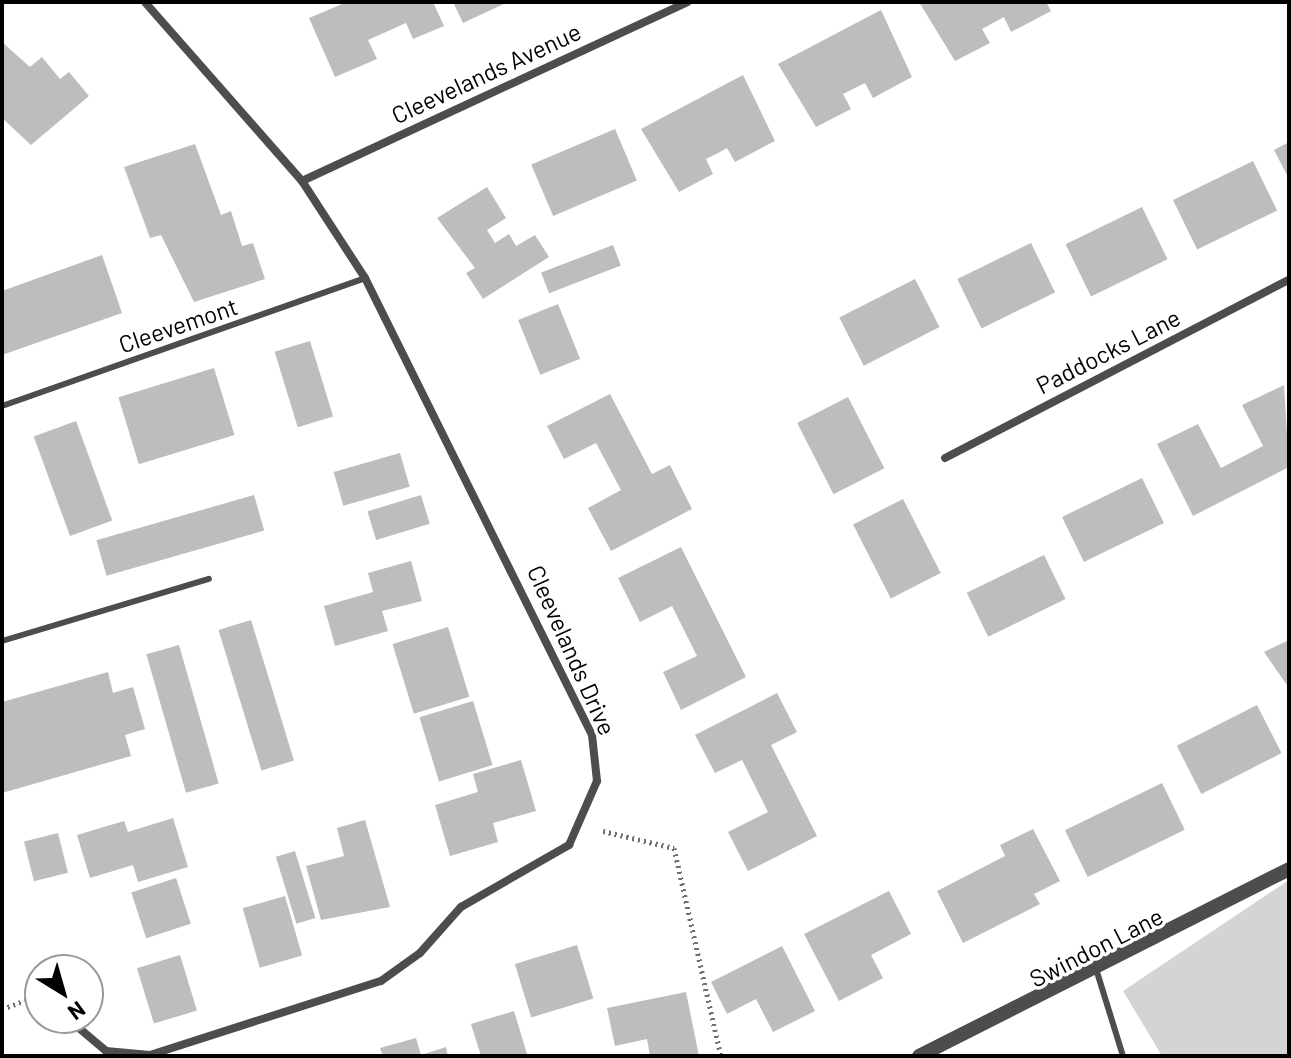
<!DOCTYPE html>
<html>
<head>
<meta charset="utf-8">
<style>
	body { margin:0 }
	#map { position:relative; width:1291px; height:1058px; overflow:hidden; background:#fff; font-family:Barlow,sans-serif }
	div>[style] { position:absolute }
	.green>* { inset:0; background:#d4d4d4 }
	.building>* { inset:0; background:#bdbdbd; transform-origin:0 0 }
	.path>* { height:5px; margin-top:-2.5px; transform-origin:0; background:repeating-linear-gradient(90deg,#6f6f6f 0 2px,transparent 0 6px) }
	.service>* { height:6px; margin:-3px; padding:0 3px; transform-origin:3px; border-radius:3px; background:#4d4d4d }
	.minor>* { height:8px; margin:-4px; padding:0 4px; transform-origin:4px; border-radius:4px; background:#4d4d4d }
	.tertiary>* { height:14px; margin:-7px; padding:0 7px; transform-origin:7px; border-radius:7px; background:#4d4d4d }
	span { translate:-50% -50%; white-space:nowrap; text-align:center; line-height:1.15; -webkit-text-stroke:7px #fff; paint-order:stroke }
	.street-label { font-size:24px; color:#000 }
	.frame { position:absolute; inset:0; border:4px solid #000; pointer-events:none }
	.north { position:absolute; left:24px; top:954px; width:80px; height:80px; box-sizing:border-box; background:#fff; border:2px solid #999; border-radius:50%; rotate:143deg; font-size:22px; font-weight:700; line-height:32px; text-align:center; color:#000 }
	.north::after { content:''; display:block; margin:auto; width:28px; height:36px; background:#000; clip-path:polygon(50% 0,100% 100%,50% 72%,0 100%) }
</style>
</head>
<body>
<div id="map">
	<div class="green">
		<i style="clip-path:polygon(1289px 880px,1289px 1056px,1162px 1056px,1123px 991px)"></i>
	</div>
	<div class="building">
		<i style="clip-path:polygon(347px 2px,433px 2px,444px 26px,413px 39px,406px 23px,368px 40px,377px 59px,335px 77px,309px 18px)"></i>
		<i style="clip-path:polygon(453px 2px,508px 2px,463px 23px)"></i>
		<i style="clip-path:polygon(919px 2px,1046px 2px,1051px 11px,1011px 32px,1004px 17px,982px 29px,990px 43px,955px 61px)"></i>
		<i style="clip-path:polygon(881px 10px,912px 77px,873px 98px,865px 83px,843px 94px,851px 109px,816px 127px,778px 64px)"></i>
		<i style="clip-path:polygon(2px 42px,30px 67px,42px 57px,60px 79px,69px 72px,89px 96px,31px 145px,2px 118px)"></i>
		<i style="clip-path:polygon(743px 75px,775px 141px,735px 162px,727px 148px,718px 153px,706px 159px,713px 174px,679px 192px,641px 129px)"></i>
		<i style="left:615px;top:129px;width:56px;height:91px;rotate:67deg"></i>
		<i style="clip-path:polygon(1289px 142px,1289px 179px,1274px 150px)"></i>
		<i style="clip-path:polygon(195px 144px,221px 215px,231px 211px,242px 246px,253px 243px,265px 279px,194px 302px,161px 235px,150px 238px,124px 167px)"></i>
		<i style="left:1253px;top:161px;width:55px;height:89px;rotate:64deg"></i>
		<i style="clip-path:polygon(487px 187px,506px 218px,487px 230px,495px 243px,509px 234px,516px 246px,535px 235px,549px 257px,483px 299px,466px 273px,475px 268px,437px 218px)"></i>
		<i style="left:1142px;top:207px;width:58px;height:85px;rotate:64deg"></i>
		<i style="left:1031px;top:243px;width:55px;height:82px;rotate:64deg"></i>
		<i style="left:613px;top:245px;width:22px;height:77px;rotate:69deg"></i>
		<i style="clip-path:polygon(102px 255px,122px 313px,2px 355px,2px 291px)"></i>
		<i style="left:915px;top:279px;width:54px;height:85px;rotate:63deg"></i>
		<i style="left:558px;top:304px;width:59px;height:43px;rotate:68deg"></i>
		<i style="left:310px;top:341px;width:79px;height:37px;rotate:73deg"></i>
		<i style="left:214px;top:368px;width:70px;height:100px;rotate:73deg"></i>
		<i style="clip-path:polygon(1284px 385px,1289px 467px,1193px 516px,1157px 444px,1198px 424px,1221px 468px,1263px 446px,1242px 405px)"></i>
		<i style="clip-path:polygon(610px 394px,652px 474px,670px 465px,692px 509px,611px 551px,588px 508px,621px 490px,596px 443px,564px 459px,547px 426px)"></i>
		<i style="left:848px;top:397px;width:80px;height:57px;rotate:63deg"></i>
		<i style="left:76px;top:421px;width:106px;height:45px;rotate:70deg"></i>
		<i style="left:400px;top:453px;width:35px;height:69px;rotate:74deg"></i>
		<i style="left:1142px;top:478px;width:50px;height:89px;rotate:64deg"></i>
		<i style="left:254px;top:495px;width:37px;height:164px;rotate:74deg"></i>
		<i style="left:421px;top:495px;width:30px;height:56px;rotate:73deg"></i>
		<i style="left:903px;top:499px;width:83px;height:56px;rotate:63deg"></i>
		<i style="clip-path:polygon(681px 547px,746px 677px,681px 710px,663px 672px,697px 656px,672px 606px,640px 622px,618px 578px)"></i>
		<i style="left:1044px;top:555px;width:49px;height:86px;rotate:64deg"></i>
		<i style="clip-path:polygon(411px 561px,422px 601px,382px 611px,388px 631px,335px 646px,324px 606px,373px 592px,368px 573px)"></i>
		<i style="left:251px;top:620px;width:147px;height:34px;rotate:73deg"></i>
		<i style="left:448px;top:627px;width:73px;height:58px;rotate:73deg"></i>
		<i style="clip-path:polygon(1289px 640px,1289px 688px,1264px 652px)"></i>
		<i style="left:179px;top:645px;width:144px;height:34px;rotate:74deg"></i>
		<i style="clip-path:polygon(108px 672px,113px 693px,133px 687px,145px 729px,125px 735px,131px 756px,2px 793px,2px 702px)"></i>
		<i style="clip-path:polygon(777px 693px,797px 732px,771px 745px,817px 836px,748px 871px,728px 832px,768px 812px,742px 760px,715px 773px,695px 735px)"></i>
		<i style="left:473px;top:701px;width:67px;height:56px;rotate:73deg"></i>
		<i style="left:1257px;top:705px;width:54px;height:90px;rotate:63deg"></i>
		<i style="clip-path:polygon(521px 760px,536px 811px,493px 823px,498px 842px,450px 856px,435px 805px,478px 792px,473px 774px)"></i>
		<i style="left:1162px;top:783px;width:52px;height:108px;rotate:64deg"></i>
		<i style="clip-path:polygon(173px 818px,188px 867px,138px 882px,133px 865px,90px 878px,77px 835px,124px 821px,128px 832px)"></i>
		<i style="clip-path:polygon(365px 820px,390px 907px,321px 920px,306px 866px,344px 856px,337px 828px)"></i>
		<i style="clip-path:polygon(1033px 829px,1060px 881px,1034px 894px,1040px 904px,963px 943px,937px 891px,1005px 856px,1000px 845px)"></i>
		<i style="left:58px;top:833px;width:41px;height:35px;rotate:76deg"></i>
		<i style="left:295px;top:851px;width:70px;height:20px;rotate:73deg"></i>
		<i style="left:176px;top:878px;width:48px;height:47px;rotate:72deg"></i>
		<i style="clip-path:polygon(889px 891px,911px 934px,871px 955px,883px 978px,839px 1001px,804px 934px)"></i>
		<i style="left:285px;top:896px;width:62px;height:44px;rotate:74deg"></i>
		<i style="left:577px;top:945px;width:56px;height:65px;rotate:73deg"></i>
		<i style="clip-path:polygon(782px 946px,815px 1011px,773px 1032px,756px 999px,727px 1014px,711px 982px)"></i>
		<i style="left:180px;top:955px;width:58px;height:45px;rotate:73deg"></i>
		<i style="clip-path:polygon(686px 992px,699px 1056px,650px 1056px,647px 1039px,615px 1046px,607px 1008px)"></i>
		<i style="clip-path:polygon(514px 1011px,527px 1054px,481px 1056px,471px 1024px)"></i>
		<i style="clip-path:polygon(416px 1038px,421px 1055px,446px 1047px,448px 1056px,383px 1056px,380px 1048px)"></i>
	</div>
	<div class="path">
		<i style="left:603px;top:831px;width:73px;rotate:13.5deg"></i>
		<i style="left:674px;top:848px;width:213px;rotate:77.3deg"></i>
		<i style="left:2px;top:1009px;width:40px;rotate:-20.2deg"></i>
	</div>
	<div class="service">
		<i style="left:2px;top:406px;width:385px;rotate:-19.4deg"></i>
		<i style="left:2px;top:641px;width:216px;rotate:-16.7deg"></i>
		<i style="left:1097px;top:972px;width:88px;rotate:72.8deg"></i>
	</div>
	<div class="minor">
		<i style="left:302px;top:181px;width:425px;rotate:-24.9deg"></i>
		<i style="left:945px;top:458px;width:387px;rotate:-27.4deg"></i>
		<i style="left:67px;top:1018px;width:51px;rotate:40.2deg"></i>
		<i style="left:106px;top:1051px;width:44px;rotate:5.2deg"></i>
		<i style="left:150px;top:1055px;width:243px;rotate:-17.8deg"></i>
		<i style="left:381px;top:981px;width:48px;rotate:-35.7deg"></i>
		<i style="left:420px;top:953px;width:62px;rotate:-48.3deg"></i>
		<i style="left:461px;top:907px;width:125px;rotate:-29.9deg"></i>
		<i style="left:569px;top:845px;width:70px;rotate:-66.4deg"></i>
		<i style="left:597px;top:781px;width:46px;rotate:-96.2deg"></i>
		<i style="left:592px;top:735px;width:510px;rotate:-116.41deg"></i>
		<i style="left:365px;top:278px;width:116px;rotate:-123deg"></i>
		<i style="left:302px;top:181px;width:238px;rotate:-131.3deg"></i>
	</div>
	<div class="tertiary">
		<i style="left:919px;top:1056px;width:415px;rotate:-26.8deg"></i>
	</div>
	<div class="street-label">
		<span style="left:486px;top:73px;rotate:-25deg">Cleevelands Avenue</span>
		<span style="left:178px;top:325px;rotate:-19deg">Cleevemont</span>
		<span style="left:1108px;top:351px;rotate:-27deg">Paddocks Lane</span>
		<span style="left:572px;top:650px;rotate:66deg">Cleevelands Drive</span>
		<span style="left:1096px;top:947px;rotate:-27deg">Swindon Lane</span>
	</div>
	<div class="frame"></div>
	<div class="north">N</div>
</div>
</body>
</html>
